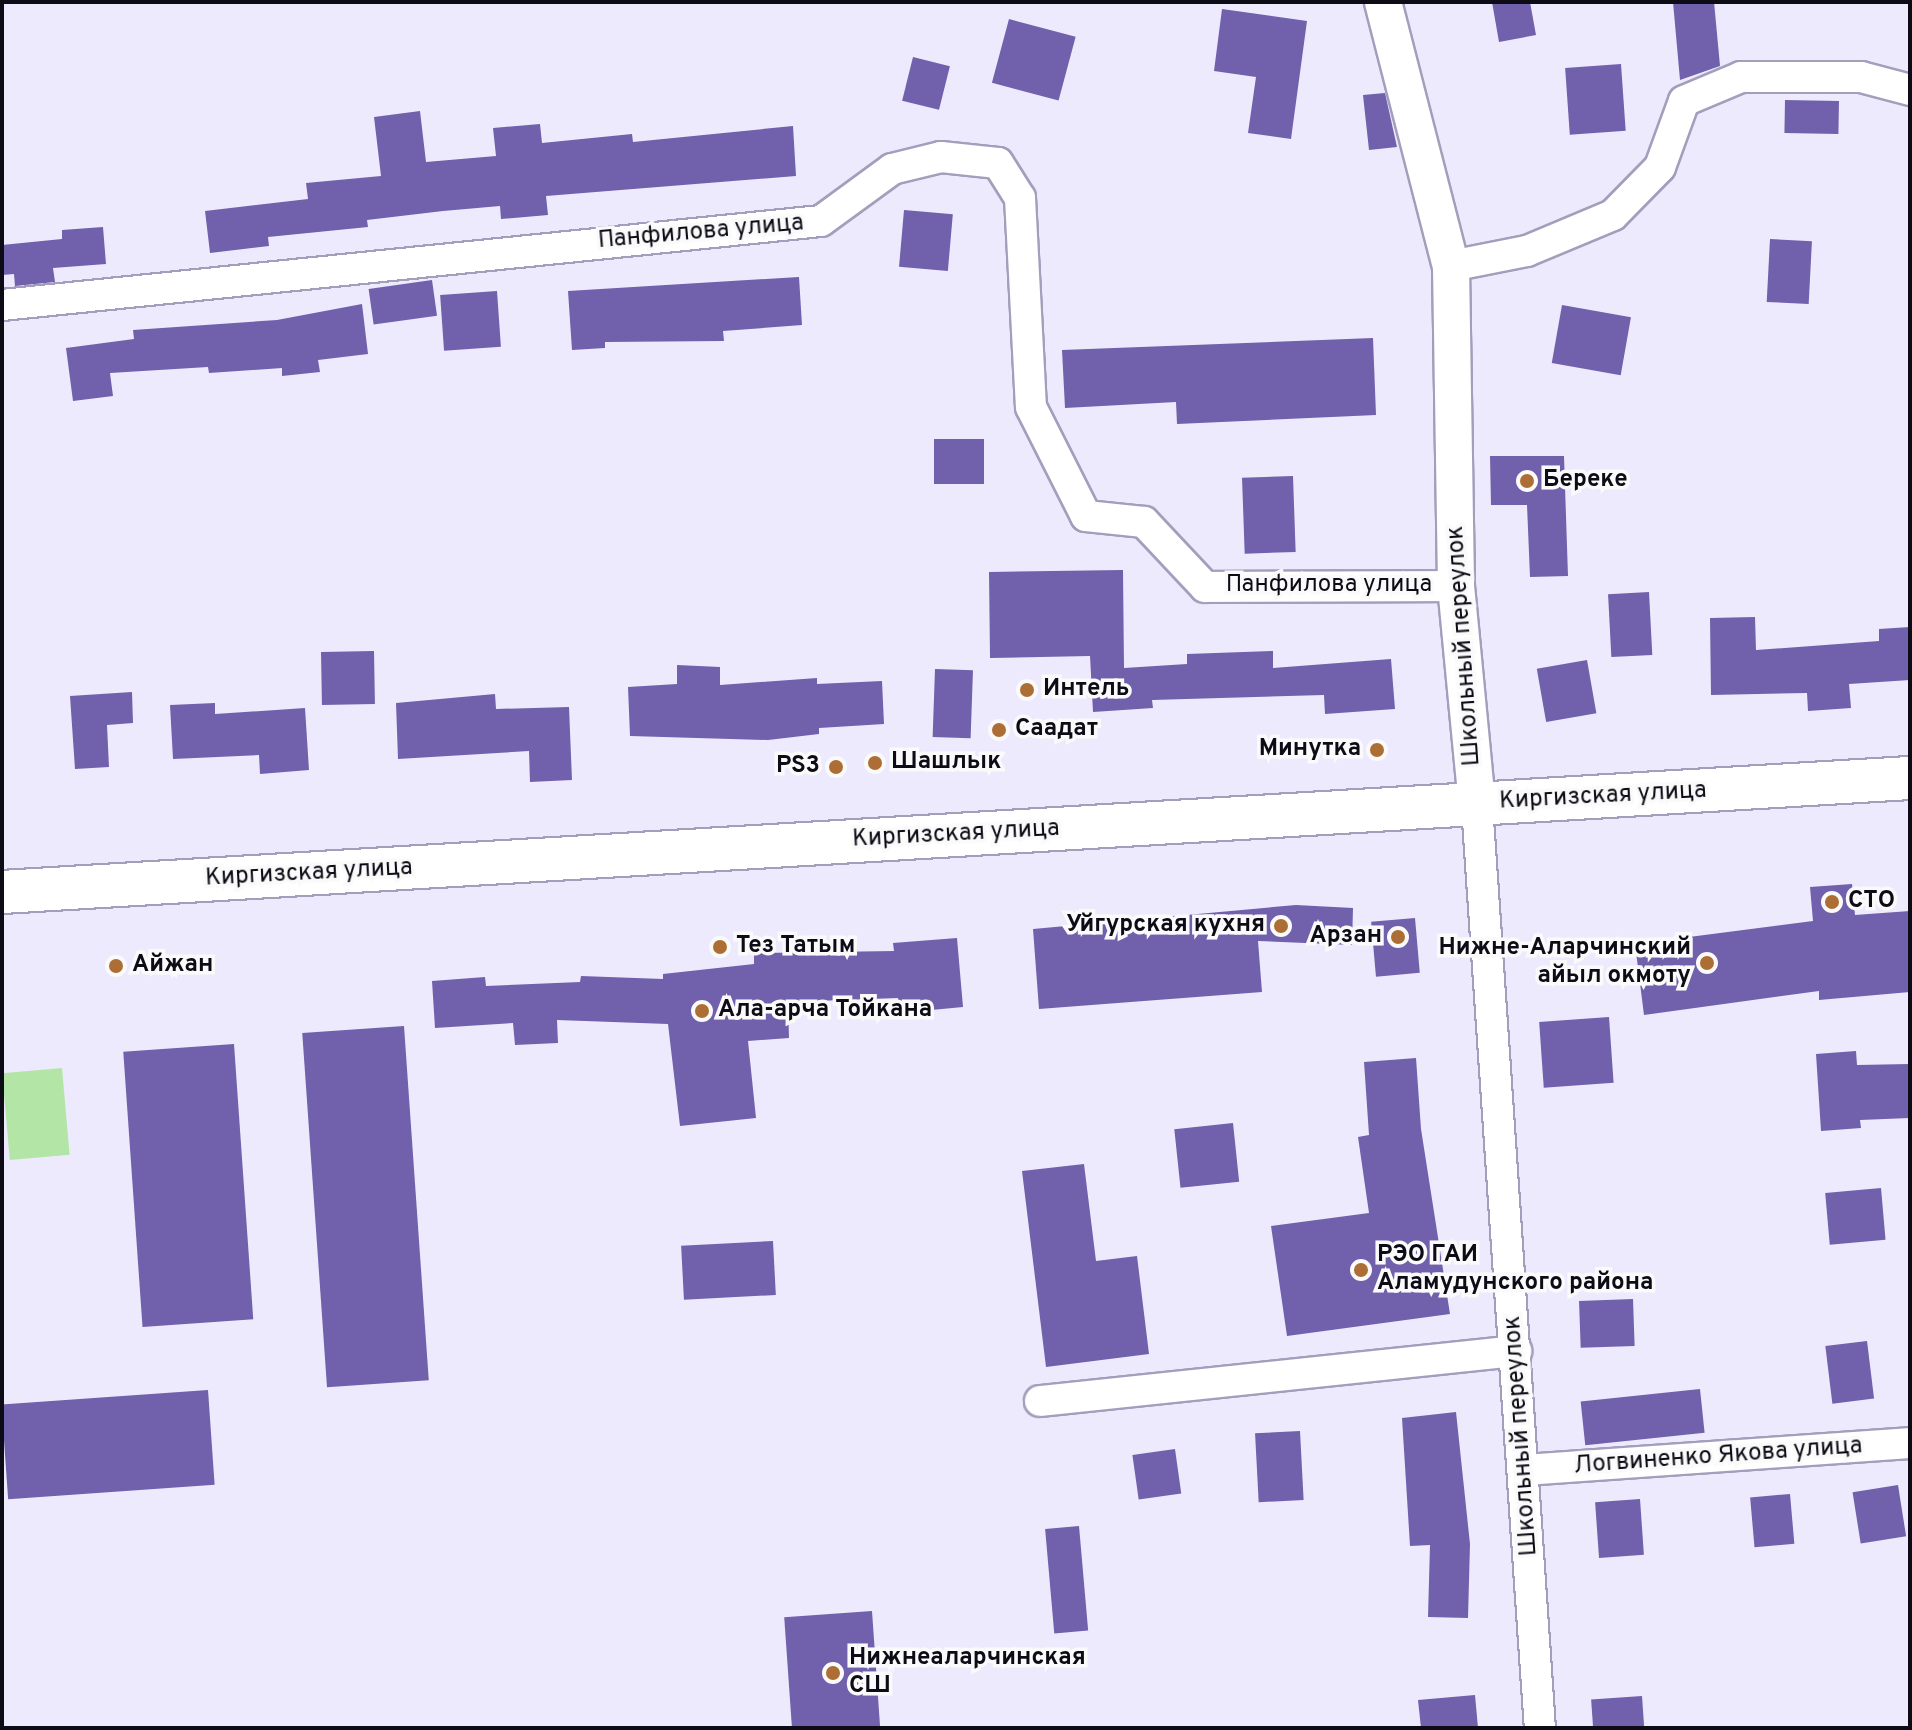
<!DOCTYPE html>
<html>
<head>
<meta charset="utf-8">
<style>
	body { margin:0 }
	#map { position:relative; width:1912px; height:1730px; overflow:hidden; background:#edeafd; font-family:Overpass,sans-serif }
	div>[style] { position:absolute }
	.green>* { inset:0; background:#b3e6a6; transform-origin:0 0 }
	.building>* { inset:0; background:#7160ab; transform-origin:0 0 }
	.roads { filter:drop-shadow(2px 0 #a39ebc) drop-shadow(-2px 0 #a39ebc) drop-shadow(0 2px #a39ebc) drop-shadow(0 -2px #a39ebc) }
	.minor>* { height:30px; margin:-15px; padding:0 15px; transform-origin:15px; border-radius:15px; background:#fff }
	.tertiary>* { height:36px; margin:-18px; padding:0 18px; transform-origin:18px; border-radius:18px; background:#fff }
	.secondary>* { height:42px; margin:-21px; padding:0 21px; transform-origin:21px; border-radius:21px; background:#fff }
	.dots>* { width:22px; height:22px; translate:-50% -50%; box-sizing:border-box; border:4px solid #fafafa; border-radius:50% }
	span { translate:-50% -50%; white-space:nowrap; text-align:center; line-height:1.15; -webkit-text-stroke:7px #fafafa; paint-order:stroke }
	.street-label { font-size:24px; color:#0d0b15 }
	.poi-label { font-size:24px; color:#0d0b15; font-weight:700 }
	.left { translate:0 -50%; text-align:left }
	.right { translate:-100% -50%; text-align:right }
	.frame { position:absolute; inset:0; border:4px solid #0d0b15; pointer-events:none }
</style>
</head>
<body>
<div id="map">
	<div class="green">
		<i style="left:62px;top:1068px;width:87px;height:60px;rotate:85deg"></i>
	</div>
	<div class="building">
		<i style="clip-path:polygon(1492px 2px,1530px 2px,1536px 35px,1499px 42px)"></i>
		<i style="clip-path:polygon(1673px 2px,1714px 2px,1720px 66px,1680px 80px)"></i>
		<i style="clip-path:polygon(1222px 9px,1307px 21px,1291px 139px,1248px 133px,1256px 77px,1214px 71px)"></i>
		<i style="left:1009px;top:19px;width:69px;height:66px;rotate:15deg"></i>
		<i style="left:913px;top:57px;width:38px;height:45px;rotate:14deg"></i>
		<i style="left:1621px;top:64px;width:67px;height:56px;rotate:86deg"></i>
		<i style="clip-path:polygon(1385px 93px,1397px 147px,1369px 150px,1363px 95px)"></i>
		<i style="left:1785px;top:100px;width:54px;height:33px;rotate:1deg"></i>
		<i style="clip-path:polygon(420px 111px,426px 162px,496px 156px,493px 128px,540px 124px,542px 143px,632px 134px,633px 142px,793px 126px,796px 176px,546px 196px,548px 215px,501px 219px,500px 206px,443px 211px,367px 220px,368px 227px,268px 237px,269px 246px,210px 253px,205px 211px,308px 199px,306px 183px,381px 176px,374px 117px)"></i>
		<i style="left:904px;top:210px;width:49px;height:57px;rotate:5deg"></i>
		<i style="clip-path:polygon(103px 227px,106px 264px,53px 268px,55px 282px,15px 286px,14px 274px,2px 275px,2px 245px,62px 239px,62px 230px)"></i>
		<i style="left:1770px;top:239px;width:42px;height:63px;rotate:3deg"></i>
		<i style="clip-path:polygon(799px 277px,802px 325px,723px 331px,724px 341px,605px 342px,605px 348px,572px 350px,568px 291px)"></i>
		<i style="left:432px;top:280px;width:36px;height:64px;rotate:82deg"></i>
		<i style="left:497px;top:291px;width:56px;height:57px;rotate:86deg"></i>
		<i style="clip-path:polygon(362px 304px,368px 354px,318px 360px,320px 372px,282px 376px,282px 368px,209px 373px,208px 367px,110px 373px,113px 396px,73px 401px,66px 348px,134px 339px,133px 330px,277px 320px)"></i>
		<i style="left:1562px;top:305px;width:70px;height:59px;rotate:10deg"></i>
		<i style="clip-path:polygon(1373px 338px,1376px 415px,1177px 424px,1176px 402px,1065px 408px,1062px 350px)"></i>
		<i style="left:934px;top:439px;width:50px;height:45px"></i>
		<i style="clip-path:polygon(1490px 456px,1564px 456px,1568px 576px,1530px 577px,1527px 505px,1491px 505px)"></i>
		<i style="left:1293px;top:476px;width:76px;height:51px;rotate:88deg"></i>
		<i style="clip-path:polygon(1123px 570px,1124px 668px,1187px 664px,1187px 654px,1273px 651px,1273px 668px,1391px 659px,1395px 709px,1325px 714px,1324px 695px,1152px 700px,1153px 708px,1093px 712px,1090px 656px,990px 658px,989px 572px)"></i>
		<i style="left:1649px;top:592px;width:63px;height:41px;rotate:87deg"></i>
		<i style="clip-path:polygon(1755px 617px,1756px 650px,1879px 641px,1879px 629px,1910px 627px,1910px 680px,1849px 684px,1851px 708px,1808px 711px,1807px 693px,1711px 695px,1710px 618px)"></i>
		<i style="left:374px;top:651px;width:53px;height:53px;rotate:89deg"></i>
		<i style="left:1587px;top:660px;width:54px;height:51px;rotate:80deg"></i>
		<i style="clip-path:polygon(677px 665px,720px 667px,720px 685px,817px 678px,817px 684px,882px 681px,884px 724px,819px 728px,819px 734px,768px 740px,630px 736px,628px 687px,677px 684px)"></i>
		<i style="left:935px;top:669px;width:38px;height:68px;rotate:2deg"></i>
		<i style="clip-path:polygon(132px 692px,133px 723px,107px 725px,109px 767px,75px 769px,70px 696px)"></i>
		<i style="clip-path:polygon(495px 694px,496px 709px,569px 707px,572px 780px,530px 782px,529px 751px,398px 759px,396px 703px)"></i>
		<i style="clip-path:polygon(215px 703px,215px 714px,305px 708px,309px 770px,260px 774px,259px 755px,173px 759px,170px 705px)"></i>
		<i style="clip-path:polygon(1852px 884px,1855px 915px,1910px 911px,1910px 992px,1819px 1000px,1819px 991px,1644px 1015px,1635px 944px,1813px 921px,1810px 887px)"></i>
		<i style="clip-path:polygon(1296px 905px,1353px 908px,1352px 945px,1258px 941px,1262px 992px,1039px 1009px,1033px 929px)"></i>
		<i style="left:1415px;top:918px;width:55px;height:44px;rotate:85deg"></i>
		<i style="clip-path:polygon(957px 938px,963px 1007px,900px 1013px,898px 998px,788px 1002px,789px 1038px,748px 1041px,756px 1118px,680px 1126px,668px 1024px,557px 1020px,558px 1043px,515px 1045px,513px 1023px,435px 1028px,432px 981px,485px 977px,486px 986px,580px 982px,581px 976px,663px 979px,663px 974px,754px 964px,754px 953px,894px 951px,893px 943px)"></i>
		<i style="left:1609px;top:1017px;width:66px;height:70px;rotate:86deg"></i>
		<i style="left:404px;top:1026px;width:355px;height:102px;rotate:86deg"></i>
		<i style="left:234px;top:1044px;width:276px;height:111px;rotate:86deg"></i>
		<i style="clip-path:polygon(1856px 1051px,1857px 1065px,1910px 1064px,1910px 1118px,1860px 1120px,1861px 1128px,1821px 1131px,1816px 1054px)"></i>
		<i style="clip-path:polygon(1416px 1058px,1421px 1129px,1450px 1314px,1287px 1336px,1271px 1226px,1369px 1213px,1358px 1137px,1369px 1135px,1364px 1062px)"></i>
		<i style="left:1233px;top:1123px;width:59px;height:59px;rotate:84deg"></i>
		<i style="clip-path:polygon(1084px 1164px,1096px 1261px,1137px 1256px,1149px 1354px,1046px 1367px,1022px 1171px)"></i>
		<i style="left:1881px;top:1188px;width:52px;height:56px;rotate:85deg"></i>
		<i style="left:773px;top:1241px;width:54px;height:92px;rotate:87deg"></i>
		<i style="left:1633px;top:1299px;width:47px;height:54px;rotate:88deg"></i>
		<i style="left:1867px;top:1341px;width:58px;height:42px;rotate:83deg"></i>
		<i style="left:1700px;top:1389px;width:44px;height:120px;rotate:84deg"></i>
		<i style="left:208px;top:1390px;width:95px;height:207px;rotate:86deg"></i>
		<i style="clip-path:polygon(1456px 1412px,1470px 1544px,1468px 1618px,1428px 1617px,1430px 1545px,1410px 1546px,1402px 1418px)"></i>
		<i style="left:1300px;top:1431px;width:69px;height:45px;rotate:87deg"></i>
		<i style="left:1175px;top:1449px;width:45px;height:43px;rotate:82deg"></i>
		<i style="left:1898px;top:1485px;width:52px;height:46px;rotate:81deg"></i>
		<i style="left:1790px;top:1494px;width:50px;height:40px;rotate:85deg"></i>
		<i style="left:1640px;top:1499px;width:56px;height:45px;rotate:86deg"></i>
		<i style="left:1079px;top:1526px;width:105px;height:34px;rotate:85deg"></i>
		<i style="left:872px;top:1611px;width:117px;height:88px;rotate:86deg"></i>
		<i style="clip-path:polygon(1475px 1695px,1478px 1728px,1421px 1728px,1418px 1700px)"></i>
		<i style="left:1642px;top:1696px;width:32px;height:51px;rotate:86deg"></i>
	</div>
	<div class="roads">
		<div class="minor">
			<i style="left:1451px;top:266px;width:77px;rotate:-11.2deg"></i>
			<i style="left:1527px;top:251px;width:93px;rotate:-22.7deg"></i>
			<i style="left:1613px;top:215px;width:67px;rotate:-45.6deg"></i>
			<i style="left:1660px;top:167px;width:70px;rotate:-70deg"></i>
			<i style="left:1684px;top:101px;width:62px;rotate:-22.8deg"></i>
			<i style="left:1741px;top:77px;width:120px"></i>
			<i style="left:1861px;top:77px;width:51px;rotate:14.9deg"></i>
			<i style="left:2px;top:305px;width:823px;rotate:-5.86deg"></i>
			<i style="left:821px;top:221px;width:88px;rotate:-36.2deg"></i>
			<i style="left:892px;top:169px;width:50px;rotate:-13.8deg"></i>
			<i style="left:941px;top:157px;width:57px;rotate:6deg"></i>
			<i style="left:998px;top:163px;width:41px;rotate:57.8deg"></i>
			<i style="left:1020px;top:198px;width:209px;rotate:87deg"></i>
			<i style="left:1031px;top:407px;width:122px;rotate:63.2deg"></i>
			<i style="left:1086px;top:516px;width:58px;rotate:5.9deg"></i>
			<i style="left:1144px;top:522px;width:89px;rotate:46.8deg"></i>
			<i style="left:1205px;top:587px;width:251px;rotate:-0.2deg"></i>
			<i style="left:1477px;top:805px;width:925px;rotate:86.1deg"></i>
			<i style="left:1040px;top:1401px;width:479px;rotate:-6deg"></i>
			<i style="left:1525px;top:1470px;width:386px;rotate:-4deg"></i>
		</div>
		<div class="tertiary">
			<i style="left:1383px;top:2px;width:273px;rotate:75.6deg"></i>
			<i style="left:1451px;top:266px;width:320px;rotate:89.1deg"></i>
			<i style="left:1456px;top:586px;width:220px;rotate:84.5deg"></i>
		</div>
		<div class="secondary">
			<i style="left:2px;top:892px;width:1911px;rotate:-3.42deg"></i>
		</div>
	</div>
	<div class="dots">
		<i style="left:1527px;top:481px;background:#ad6e35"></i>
		<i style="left:1027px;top:690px;background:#ad6e35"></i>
		<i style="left:999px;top:730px;background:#ad6e35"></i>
		<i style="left:1377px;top:750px;background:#ad6e35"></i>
		<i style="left:875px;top:763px;background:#ad6e35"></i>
		<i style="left:836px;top:767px;background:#ad6e35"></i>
		<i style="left:1832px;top:902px;background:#ad6e35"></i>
		<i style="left:1281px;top:926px;background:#ad6e35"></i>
		<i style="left:1398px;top:937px;background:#ad6e35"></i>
		<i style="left:720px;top:947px;background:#ad6e35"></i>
		<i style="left:1707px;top:963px;background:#ad6e35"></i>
		<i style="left:116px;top:966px;background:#ad6e35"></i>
		<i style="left:702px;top:1011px;background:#ad6e35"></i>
		<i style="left:1361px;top:1270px;background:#ad6e35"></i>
		<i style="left:833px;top:1673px;background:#ad6e35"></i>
	</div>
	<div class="street-label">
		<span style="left:701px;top:233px;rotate:-5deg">Панфилова улица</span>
		<span style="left:1329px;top:586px">Панфилова улица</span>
		<span style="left:1465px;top:646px;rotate:-94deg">Школьный переулок</span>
		<span style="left:1603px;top:797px;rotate:-3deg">Киргизская улица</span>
		<span style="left:956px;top:835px;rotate:-3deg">Киргизская улица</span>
		<span style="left:309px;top:874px;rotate:-3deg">Киргизская улица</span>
		<span style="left:1522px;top:1436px;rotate:-94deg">Школьный переулок</span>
		<span style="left:1718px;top:1457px;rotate:-4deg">Логвиненко Якова улица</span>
	</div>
	<div class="poi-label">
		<span class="left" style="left:1543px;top:481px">Береке</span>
		<span class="left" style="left:1043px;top:690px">Интель</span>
		<span class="left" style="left:1015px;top:730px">Саадат</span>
		<span class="right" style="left:1361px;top:750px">Минутка</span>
		<span class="left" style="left:891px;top:763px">Шашлык</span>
		<span class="right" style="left:820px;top:767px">PS3</span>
		<span class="left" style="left:1848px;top:902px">СТО</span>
		<span class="right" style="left:1265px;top:926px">Уйгурская кухня</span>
		<span class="right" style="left:1382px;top:937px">Арзан</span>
		<span class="left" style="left:736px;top:947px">Тез Татым</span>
		<span class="right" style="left:1691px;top:963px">Нижне-Аларчинский<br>айыл окмоту</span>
		<span class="left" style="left:132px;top:966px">Айжан</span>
		<span class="left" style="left:718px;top:1011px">Ала-арча Тойкана</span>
		<span class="left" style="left:1377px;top:1270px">РЭО ГАИ<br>Аламудунского района</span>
		<span class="left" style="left:849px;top:1673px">Нижнеаларчинская<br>СШ</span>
	</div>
	<div class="frame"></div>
</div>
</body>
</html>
